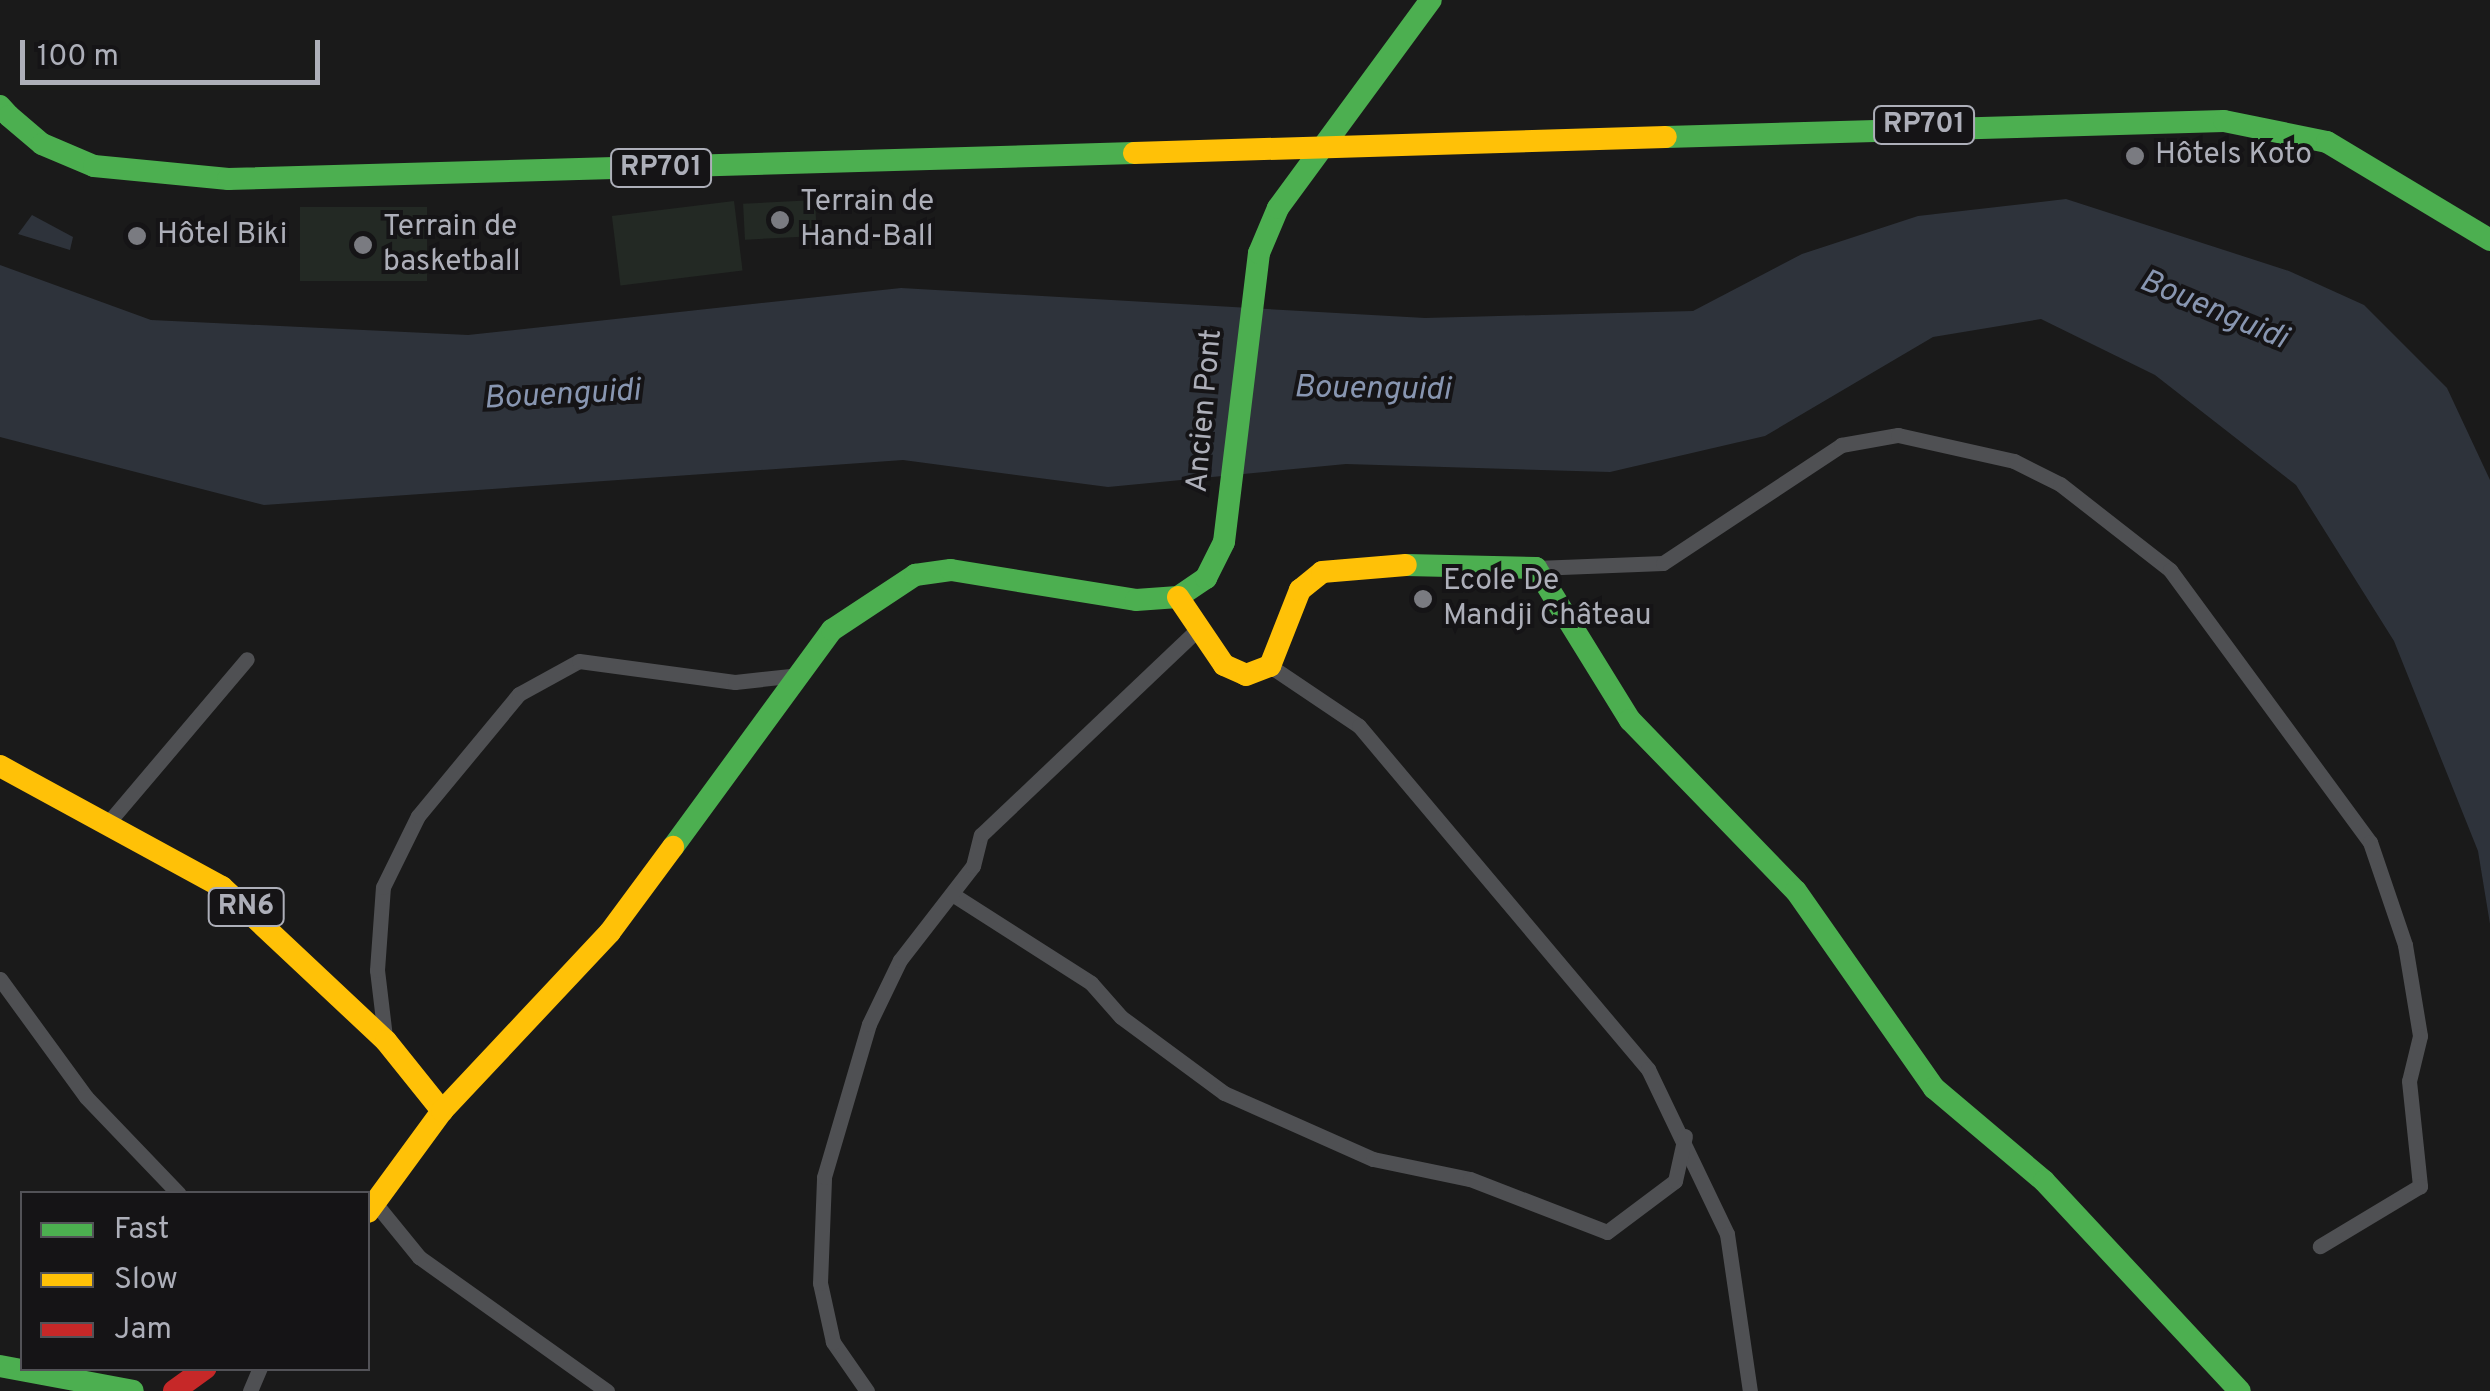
<!DOCTYPE html>
<html>
<head>
<meta charset="utf-8">
<style>
	body { margin:0 }
	#map { position:relative; width:2490px; height:1391px; overflow:hidden; background:#1a1a1a; font-family:Overpass,sans-serif }
	div>[style] { position:absolute }
	.green>* { inset:0; background:#232924; transform-origin:0 0 }
	.water>* { inset:0; background:#2e333b }
	.street>* { height:15px; margin:-7.5px; padding:0 7.5px; transform-origin:7.5px; border-radius:7.5px; background:#4f5053 }
	.fast>* { height:22px; margin:-11px; padding:0 11px; transform-origin:11px; border-radius:11px; background:#4caf50 }
	.slow>* { height:22px; margin:-11px; padding:0 11px; transform-origin:11px; border-radius:11px; background:#ffc107 }
	.jam>* { height:22px; margin:-11px; padding:0 11px; transform-origin:11px; border-radius:11px; background:#c62828 }
	.dots>* { width:28px; height:28px; translate:-50% -50%; box-sizing:border-box; border:5px solid #151416; border-radius:50% }
	span { translate:-50% -50%; white-space:nowrap; text-align:center; line-height:1.15; -webkit-text-stroke:8px #151416; paint-order:stroke }
	.shield-label span { padding:2px 8px; background:#151416; border:2px solid; border-radius:8px; -webkit-text-stroke-width:0 }
	.shield-label { font-size:28px; color:#adafb9; font-weight:700 }
	.poi-label { font-size:30px; color:#adafb9 }
	.left { translate:0 -50%; text-align:left }
	.street-label { font-size:30px; color:#adafb9 }
	.water-label { font-size:32px; color:#8896b1; font-style:italic }
	.legend { position:absolute; left:20px; top:1191px; width:350px; height:180px; box-sizing:border-box; background:#151416; border:2px solid #525257; margin:0; padding:12px 18px; list-style:none; font-size:30px; color:#adafb9 }
	.legend li { display:flex; align-items:center; gap:20px; height:50px }
	.legend b { width:50px; border:2px solid #525257 }
	.scale { position:absolute; left:20px; top:40px; width:300px; height:45px; box-sizing:border-box; border:5px solid #adafb9; border-top:0; padding-left:12px; font-size:30px; line-height:35px; white-space:nowrap; color:#adafb9; -webkit-text-stroke:8px #151416; paint-order:stroke }
</style>
</head>
<body>
<div id="map">
	<div class="green">
		<i style="left:815px;top:200px;width:36px;height:72px;rotate:87deg"></i>
		<i style="left:734px;top:201px;width:70px;height:123px;rotate:83deg"></i>
		<i style="left:427px;top:207px;width:74px;height:127px;rotate:90deg"></i>
	</div>
	<div class="water">
		<i style="clip-path:polygon(2066px 199px,2289px 271px,2364px 305px,2447px 388px,2490px 480px,2490px 924px,2478px 851px,2394px 641px,2296px 485px,2155px 375px,2041px 319px,1933px 337px,1765px 436px,1610px 472px,1346px 464px,1108px 487px,903px 460px,264px 505px,0 437px,0 265px,151px 320px,468px 335px,901px 288px,1425px 318px,1693px 311px,1802px 254px,1918px 216px)"></i>
		<i style="clip-path:polygon(32px 215px,73px 237px,70px 250px,18px 234px)"></i>
	</div>
	<div class="street">
		<i style="left:1536px;top:568px;width:127px;rotate:-2.3deg"></i>
		<i style="left:1663px;top:563px;width:214px;rotate:-33.5deg"></i>
		<i style="left:1841px;top:445px;width:58px;rotate:-10deg"></i>
		<i style="left:1898px;top:435px;width:119px;rotate:12.6deg"></i>
		<i style="left:2014px;top:461px;width:51px;rotate:26.6deg"></i>
		<i style="left:2060px;top:484px;width:140px;rotate:38deg"></i>
		<i style="left:2170px;top:570px;width:338px;rotate:53.7deg"></i>
		<i style="left:2370px;top:842px;width:109px;rotate:71.2deg"></i>
		<i style="left:2405px;top:945px;width:92px;rotate:80.6deg"></i>
		<i style="left:2420px;top:1036px;width:46px;rotate:103.7deg"></i>
		<i style="left:2409px;top:1081px;width:106px;rotate:84deg"></i>
		<i style="left:2420px;top:1186px;width:117px;rotate:149deg"></i>
		<i style="left:1270px;top:666px;width:107px;rotate:34deg"></i>
		<i style="left:1359px;top:726px;width:449px;rotate:49.9deg"></i>
		<i style="left:1648px;top:1069px;width:183px;rotate:64.4deg"></i>
		<i style="left:1727px;top:1234px;width:159px;rotate:81.7deg"></i>
		<i style="left:107px;top:824px;width:216px;rotate:-49.7deg"></i>
		<i style="left:952px;top:894px;width:165px;rotate:32.6deg"></i>
		<i style="left:1091px;top:983px;width:45px;rotate:48.6deg"></i>
		<i style="left:1121px;top:1017px;width:128px;rotate:36.4deg"></i>
		<i style="left:1224px;top:1093px;width:163px;rotate:23.9deg"></i>
		<i style="left:1373px;top:1159px;width:99px;rotate:11.7deg"></i>
		<i style="left:1470px;top:1179px;width:147px;rotate:21.1deg"></i>
		<i style="left:1607px;top:1232px;width:85px;rotate:-36.9deg"></i>
		<i style="left:1675px;top:1181px;width:46px;rotate:-77.5deg"></i>
		<i style="left:0;top:979px;width:146px;rotate:53.9deg"></i>
		<i style="left:86px;top:1097px;width:134px;rotate:46.2deg"></i>
		<i style="left:385px;top:1037px;width:67px;rotate:-96.8deg"></i>
		<i style="left:377px;top:970px;width:83px;rotate:-85.9deg"></i>
		<i style="left:383px;top:887px;width:79px;rotate:-63.8deg"></i>
		<i style="left:418px;top:816px;width:158px;rotate:-50.4deg"></i>
		<i style="left:519px;top:694px;width:68px;rotate:-28.8deg"></i>
		<i style="left:579px;top:661px;width:157px;rotate:7.7deg"></i>
		<i style="left:735px;top:682px;width:63px;rotate:-6.3deg"></i>
		<i style="left:375px;top:1203px;width:70px;rotate:50.8deg"></i>
		<i style="left:419px;top:1257px;width:231px;rotate:35.5deg"></i>
		<i style="left:250px;top:1391px;width:25px;rotate:-67deg"></i>
		<i style="left:867px;top:1391px;width:60px;rotate:-124.8deg"></i>
		<i style="left:833px;top:1342px;width:60px;rotate:-102.4deg"></i>
		<i style="left:820px;top:1283px;width:106px;rotate:-87.8deg"></i>
		<i style="left:824px;top:1177px;width:159px;rotate:-73.6deg"></i>
		<i style="left:869px;top:1024px;width:71px;rotate:-64.2deg"></i>
		<i style="left:900px;top:960px;width:119px;rotate:-52.2deg"></i>
		<i style="left:973px;top:866px;width:32px;rotate:-76deg"></i>
		<i style="left:981px;top:835px;width:301px;rotate:-43.5deg"></i>
	</div>
	<div class="fast">
		<i style="left:0;top:106px;width:13px;rotate:48deg"></i>
		<i style="left:9px;top:116px;width:43px;rotate:40.3deg"></i>
		<i style="left:42px;top:144px;width:56px;rotate:22.9deg"></i>
		<i style="left:94px;top:166px;width:135px;rotate:5.5deg"></i>
		<i style="left:228px;top:179px;width:906px;rotate:-1.64deg"></i>
		<i style="left:1666px;top:137px;width:558px;rotate:-1.64deg"></i>
		<i style="left:2224px;top:121px;width:105px;rotate:11.5deg"></i>
		<i style="left:2327px;top:142px;width:190px;rotate:31deg"></i>
		<i style="left:1406px;top:565px;width:130px;rotate:1.3deg"></i>
		<i style="left:1536px;top:568px;width:179px;rotate:58.3deg"></i>
		<i style="left:1630px;top:720px;width:238px;rotate:45.9deg"></i>
		<i style="left:1796px;top:891px;width:241px;rotate:55deg"></i>
		<i style="left:1934px;top:1088px;width:144px;rotate:40.2deg"></i>
		<i style="left:2044px;top:1181px;width:287px;rotate:47deg"></i>
		<i style="left:673px;top:847px;width:269px;rotate:-53.8deg"></i>
		<i style="left:832px;top:630px;width:100px;rotate:-33.5deg"></i>
		<i style="left:915px;top:575px;width:36px;rotate:-8deg"></i>
		<i style="left:951px;top:570px;width:187px;rotate:9.2deg"></i>
		<i style="left:1136px;top:600px;width:42px;rotate:-4.1deg"></i>
		<i style="left:1178px;top:597px;width:34px;rotate:-34deg"></i>
		<i style="left:1206px;top:578px;width:40px;rotate:-63.4deg"></i>
		<i style="left:1224px;top:542px;width:291px;rotate:-83.1deg"></i>
		<i style="left:1259px;top:253px;width:49px;rotate:-67.1deg"></i>
		<i style="left:1278px;top:208px;width:258px;rotate:-53.7deg"></i>
		<i style="left:0;top:1366px;width:135px;rotate:10.6deg"></i>
	</div>
	<div class="slow">
		<i style="left:1134px;top:153px;width:532px;rotate:-1.72deg"></i>
		<i style="left:1178px;top:597px;width:82px;rotate:55.9deg"></i>
		<i style="left:1224px;top:665px;width:24px;rotate:24deg"></i>
		<i style="left:1246px;top:675px;width:26px;rotate:-21deg"></i>
		<i style="left:1270px;top:666px;width:82px;rotate:-68.5deg"></i>
		<i style="left:1300px;top:590px;width:28px;rotate:-39deg"></i>
		<i style="left:1322px;top:572px;width:84px;rotate:-4.8deg"></i>
		<i style="left:0;top:766px;width:253px;rotate:28.6deg"></i>
		<i style="left:222px;top:887px;width:225px;rotate:43.2deg"></i>
		<i style="left:386px;top:1041px;width:90px;rotate:51.3deg"></i>
		<i style="left:442px;top:1111px;width:125px;rotate:126.2deg"></i>
		<i style="left:442px;top:1111px;width:245px;rotate:-46.8deg"></i>
		<i style="left:610px;top:932px;width:106px;rotate:-53.5deg"></i>
	</div>
	<div class="jam">
		<i style="left:174px;top:1391px;width:39px;rotate:-36deg"></i>
	</div>
	<div class="dots">
		<i style="left:2135px;top:156px;background:#7a7b81"></i>
		<i style="left:780px;top:220px;background:#7a7b81"></i>
		<i style="left:137px;top:236px;background:#7a7b81"></i>
		<i style="left:363px;top:245px;background:#7a7b81"></i>
		<i style="left:1423px;top:599px;background:#7a7b81"></i>
	</div>
	<div class="shield-label">
		<span style="left:1924px;top:125px">RP701</span>
		<span style="left:661px;top:168px">RP701</span>
		<span style="left:246px;top:907px">RN6</span>
	</div>
	<div class="poi-label">
		<span class="left" style="left:2155px;top:156px">Hôtels Koto</span>
		<span class="left" style="left:800px;top:220px">Terrain de<br>Hand-Ball</span>
		<span class="left" style="left:383px;top:245px">Terrain de<br>basketball</span>
		<span class="left" style="left:157px;top:236px">Hôtel Biki</span>
		<span class="left" style="left:1443px;top:599px">Ecole De<br>Mandji Château</span>
	</div>
	<div class="street-label">
		<span style="left:1206px;top:411px;rotate:-85deg">Ancien Pont</span>
	</div>
	<div class="water-label">
		<span style="left:2213px;top:311px;rotate:23deg">Bouenguidi</span>
		<span style="left:1372px;top:390px;rotate:1deg">Bouenguidi</span>
		<span style="left:562px;top:396px;rotate:-3deg">Bouenguidi</span>
	</div>
	<ul class="legend">
	<li><b style="height:12px;background:#4caf50"></b>Fast</li>
	<li><b style="height:12px;background:#ffc107"></b>Slow</li>
	<li><b style="height:12px;background:#c62828"></b>Jam</li>
	</ul>
	<div class="scale">100 m</div>
</div>
</body>
</html>
